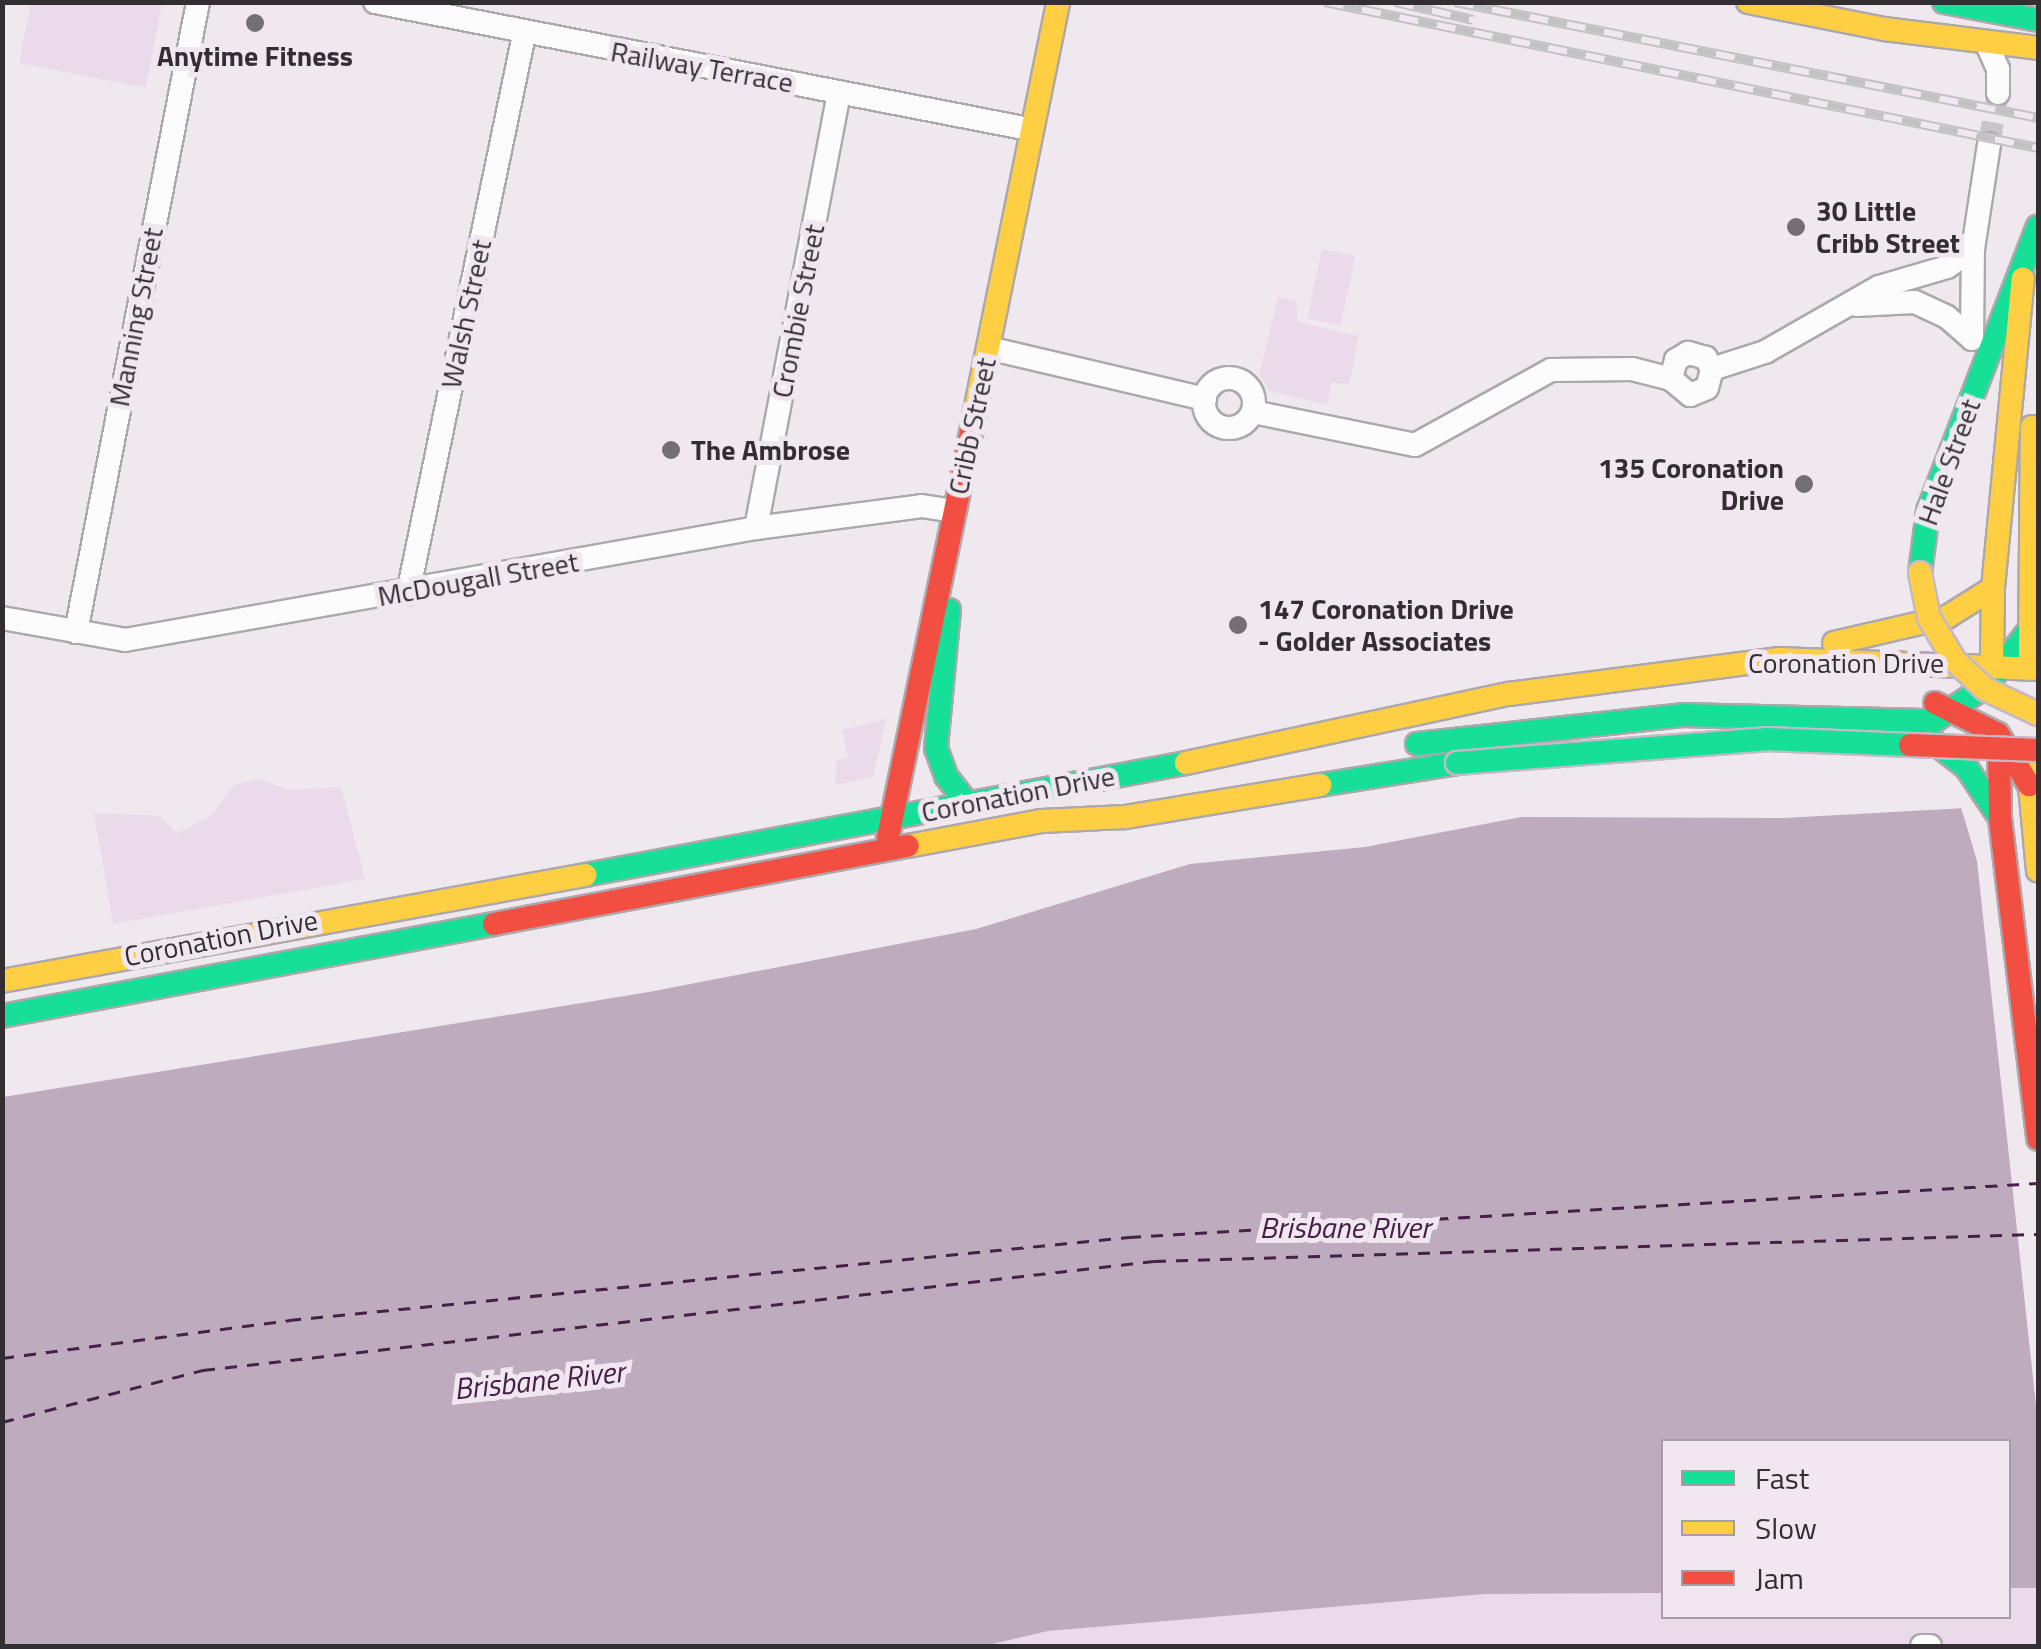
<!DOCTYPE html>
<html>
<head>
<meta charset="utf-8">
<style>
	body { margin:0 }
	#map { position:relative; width:2041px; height:1649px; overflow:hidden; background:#efe9ef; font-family:"Titillium Web",sans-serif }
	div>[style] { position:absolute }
	.green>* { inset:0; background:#eadaea; transform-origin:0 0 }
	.water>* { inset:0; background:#beabbe }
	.pier>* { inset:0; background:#efe9ef }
	.ferry>* { height:2.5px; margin-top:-1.25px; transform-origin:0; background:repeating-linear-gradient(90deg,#452245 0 12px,transparent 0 22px) }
	.street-tunnel>* { height:22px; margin-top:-11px; transform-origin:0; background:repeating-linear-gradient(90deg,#c9c4c9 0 22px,transparent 0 33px) }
	.roads { filter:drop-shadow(2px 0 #aca8ac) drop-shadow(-2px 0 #aca8ac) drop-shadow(0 2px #aca8ac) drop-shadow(0 -2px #aca8ac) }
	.street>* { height:22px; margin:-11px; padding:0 11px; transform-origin:11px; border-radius:11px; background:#fdfcfd }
	.street>.ring { margin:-11px; padding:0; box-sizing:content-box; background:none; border:22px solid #fdfcfd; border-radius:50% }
	.fast>* { height:22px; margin:-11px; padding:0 11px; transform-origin:11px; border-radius:11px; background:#16e098 }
	.slow>* { height:22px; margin:-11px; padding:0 11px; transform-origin:11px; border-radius:11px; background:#ffcf43 }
	.jam>* { height:22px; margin:-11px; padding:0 11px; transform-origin:11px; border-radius:11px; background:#f24e42 }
	.rail>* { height:10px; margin-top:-5px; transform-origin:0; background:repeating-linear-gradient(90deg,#f1e7f1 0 19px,#c3c2c3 0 38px); box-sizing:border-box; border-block:2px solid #c3c2c3 }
	.bridges { filter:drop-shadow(2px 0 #c5b9c5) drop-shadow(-2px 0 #c5b9c5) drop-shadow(0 2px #c5b9c5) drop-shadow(0 -2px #c5b9c5) }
	.fast-bridge>* { height:22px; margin:-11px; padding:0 11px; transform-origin:11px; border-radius:11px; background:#16e098 }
	.slow-bridge>* { height:22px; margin:-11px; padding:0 11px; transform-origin:11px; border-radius:11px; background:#ffcf43 }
	.jam-bridge>* { height:22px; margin:-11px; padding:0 11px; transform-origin:11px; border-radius:11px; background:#f24e42 }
	.dots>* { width:28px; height:28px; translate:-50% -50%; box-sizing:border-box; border:5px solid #f1e7f1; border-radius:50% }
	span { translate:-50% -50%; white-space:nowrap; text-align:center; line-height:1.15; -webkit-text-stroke:10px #f1e7f1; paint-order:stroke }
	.poi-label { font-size:28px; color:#322e32; font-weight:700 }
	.left { translate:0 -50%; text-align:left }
	.right { translate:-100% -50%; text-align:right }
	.street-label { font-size:28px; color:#322e32 }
	.water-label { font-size:30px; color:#452245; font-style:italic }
	.frame { position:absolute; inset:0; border:5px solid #322e32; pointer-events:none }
	.legend { position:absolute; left:1661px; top:1439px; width:350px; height:180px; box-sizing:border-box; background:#f1e7f1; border:2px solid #a59da5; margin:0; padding:12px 18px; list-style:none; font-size:30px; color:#322e32 }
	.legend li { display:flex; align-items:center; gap:20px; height:50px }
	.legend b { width:50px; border:2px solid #a59da5 }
</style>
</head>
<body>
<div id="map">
	<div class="green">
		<i style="clip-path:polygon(31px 3px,162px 3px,146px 88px,19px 63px)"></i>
		<i style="left:1322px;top:249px;width:34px;height:71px;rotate:12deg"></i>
		<i style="clip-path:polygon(1278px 297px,1296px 301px,1298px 322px,1359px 336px,1349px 385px,1332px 382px,1327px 405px,1269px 391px,1259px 374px)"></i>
		<i style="clip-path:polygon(886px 719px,873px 777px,835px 785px,836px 761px,848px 758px,842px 730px)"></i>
		<i style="clip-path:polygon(261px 779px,287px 790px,341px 787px,365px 879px,113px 924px,94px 813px,160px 816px,177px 834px,211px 815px,234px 785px)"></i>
		<i style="clip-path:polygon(2009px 1588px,2038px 1588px,2038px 1646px,984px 1646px,1047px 1631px,1485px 1594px,1663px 1593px,1664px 1616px,2008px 1616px)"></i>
	</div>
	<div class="water">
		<i style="clip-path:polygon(2038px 804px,2038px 1588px,2009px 1588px,2008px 1442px,1664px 1442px,1663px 1593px,1485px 1594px,1048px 1631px,984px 1646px,3px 1646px,3px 1097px,649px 992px,976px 929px,1190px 864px,1365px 847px,1521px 817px,1784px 818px)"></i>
	</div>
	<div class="pier">
		<i style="clip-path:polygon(2038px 799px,2038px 1424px,1977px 861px,1960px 804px)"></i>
	</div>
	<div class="ferry">
		<i style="left:2px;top:1358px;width:290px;rotate:-7.5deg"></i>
		<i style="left:289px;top:1320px;width:844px;rotate:-5.64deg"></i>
		<i style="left:1129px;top:1237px;width:911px;rotate:-3.4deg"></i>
		<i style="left:2px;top:1422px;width:208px;rotate:-14.5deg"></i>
		<i style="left:203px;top:1370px;width:957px;rotate:-6.54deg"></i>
		<i style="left:1154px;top:1261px;width:884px;rotate:-1.75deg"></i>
	</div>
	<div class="street-tunnel">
		<i style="left:1989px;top:144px;width:52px;rotate:-80deg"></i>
	</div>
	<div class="roads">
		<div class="street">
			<i style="left:375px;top:2px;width:666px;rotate:10.99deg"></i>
			<i style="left:1986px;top:42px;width:30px;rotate:66deg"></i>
			<i style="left:1998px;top:69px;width:24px;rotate:90deg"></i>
			<i style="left:1856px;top:305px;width:59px;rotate:-2.9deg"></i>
			<i style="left:1915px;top:302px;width:35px;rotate:25deg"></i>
			<i style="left:1947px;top:317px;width:33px;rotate:41deg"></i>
			<i style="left:1972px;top:339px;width:90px;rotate:-89.4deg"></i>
			<i style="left:1973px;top:249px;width:106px;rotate:-81.3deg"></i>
			<i style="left:988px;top:348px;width:223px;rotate:13.2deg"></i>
			<i style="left:1712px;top:369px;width:56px;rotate:-17.8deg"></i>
			<i style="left:1765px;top:352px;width:131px;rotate:-29.7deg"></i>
			<i style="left:1879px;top:287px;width:71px;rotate:-16.4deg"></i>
			<i style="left:1947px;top:267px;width:32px;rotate:-35deg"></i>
			<i class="ring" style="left:1204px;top:378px;width:28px;height:28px"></i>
			<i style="left:1253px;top:412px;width:165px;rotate:11.5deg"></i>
			<i style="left:1415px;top:445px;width:155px;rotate:-28.9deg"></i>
			<i style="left:1551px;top:370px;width:81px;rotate:-0.7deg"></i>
			<i style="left:1632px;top:369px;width:40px;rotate:14.4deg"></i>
			<i style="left:1671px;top:379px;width:25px;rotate:40deg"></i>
			<i style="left:1690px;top:395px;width:18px;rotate:-22deg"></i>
			<i style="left:1707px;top:388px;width:20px;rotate:-75deg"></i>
			<i style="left:1712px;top:369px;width:13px;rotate:-119deg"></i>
			<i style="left:1706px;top:358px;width:19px;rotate:-164deg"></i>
			<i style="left:1688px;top:353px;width:14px;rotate:150deg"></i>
			<i style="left:1676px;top:360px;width:20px;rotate:105deg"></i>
			<i style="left:756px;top:528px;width:443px;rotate:-79.2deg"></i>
			<i style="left:408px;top:593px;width:570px;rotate:-78.26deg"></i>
			<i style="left:2px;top:618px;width:125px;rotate:10.1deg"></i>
			<i style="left:125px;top:640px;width:641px;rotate:-10.06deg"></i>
			<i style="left:756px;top:528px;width:167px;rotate:-7.5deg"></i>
			<i style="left:922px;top:506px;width:33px;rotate:9deg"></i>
			<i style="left:76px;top:632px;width:642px;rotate:-79.04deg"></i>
			<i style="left:1922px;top:1646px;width:8px"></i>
		</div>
		<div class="fast">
			<i style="left:1944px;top:2px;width:96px;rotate:10.8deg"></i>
			<i style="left:1920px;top:573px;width:63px;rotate:-82.6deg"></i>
			<i style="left:1928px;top:511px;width:305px;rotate:-68.9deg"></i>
			<i style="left:949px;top:610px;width:139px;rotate:95.4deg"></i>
			<i style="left:936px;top:748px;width:30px;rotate:70deg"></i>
			<i style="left:946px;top:776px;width:37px;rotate:52deg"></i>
			<i style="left:1935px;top:743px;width:39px;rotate:38deg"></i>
			<i style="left:1966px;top:767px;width:61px;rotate:56.3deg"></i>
			<i style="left:1417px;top:744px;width:267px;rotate:-6.2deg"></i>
			<i style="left:1682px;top:715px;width:252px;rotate:1.4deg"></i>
			<i style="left:1934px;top:721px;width:63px;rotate:-33.9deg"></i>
			<i style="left:1986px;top:686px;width:72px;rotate:-52.3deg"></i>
			<i style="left:1320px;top:785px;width:139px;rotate:-9.1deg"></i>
			<i style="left:585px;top:875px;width:611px;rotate:-10.56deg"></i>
			<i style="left:2px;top:1016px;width:501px;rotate:-10.59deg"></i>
		</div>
		<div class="slow">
			<i style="left:1748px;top:2px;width:139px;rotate:11.2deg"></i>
			<i style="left:1884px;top:29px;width:155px;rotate:7deg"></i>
			<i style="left:972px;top:426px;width:433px;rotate:-78.5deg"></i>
			<i style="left:1834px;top:643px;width:116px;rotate:-13deg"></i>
			<i style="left:1947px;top:617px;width:54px;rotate:-32.2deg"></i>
			<i style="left:2030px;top:654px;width:227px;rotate:-89.5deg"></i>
			<i style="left:1992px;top:665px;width:77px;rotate:-89.3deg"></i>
			<i style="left:1993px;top:588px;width:311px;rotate:-84.5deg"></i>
			<i style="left:1186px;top:763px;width:330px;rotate:-12.1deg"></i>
			<i style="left:1509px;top:694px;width:271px;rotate:-7.4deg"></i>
			<i style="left:1778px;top:659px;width:260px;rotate:2.2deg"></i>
			<i style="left:2028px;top:765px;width:106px;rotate:84.6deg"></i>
			<i style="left:908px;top:846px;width:135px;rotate:-10.6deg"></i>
			<i style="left:1041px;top:821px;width:84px;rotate:-2.7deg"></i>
			<i style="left:1125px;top:817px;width:198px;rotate:-9.3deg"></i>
			<i style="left:2px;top:981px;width:593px;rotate:-10.3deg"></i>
		</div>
		<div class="jam">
			<i style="left:1935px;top:703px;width:70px;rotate:26.2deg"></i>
			<i style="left:1998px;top:734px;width:60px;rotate:58.7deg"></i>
			<i style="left:1999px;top:740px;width:78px;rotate:89.3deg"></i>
			<i style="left:2000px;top:818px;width:323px;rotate:83.2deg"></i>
			<i style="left:888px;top:837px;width:419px;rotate:-78.4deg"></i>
			<i style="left:494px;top:924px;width:421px;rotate:-10.7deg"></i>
		</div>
	</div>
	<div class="rail">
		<i style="left:1325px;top:2px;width:728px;rotate:11.57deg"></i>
		<i style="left:1395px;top:2px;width:80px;rotate:13deg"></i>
		<i style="left:1455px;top:2px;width:594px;rotate:11.25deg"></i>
	</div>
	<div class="bridges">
		<div class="fast-bridge">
			<i style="left:1457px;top:763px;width:310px;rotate:-4.4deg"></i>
			<i style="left:1766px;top:739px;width:144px;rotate:2.4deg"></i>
		</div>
		<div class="slow-bridge">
			<i style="left:1920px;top:573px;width:46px;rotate:78.7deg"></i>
			<i style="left:1929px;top:618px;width:50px;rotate:58.8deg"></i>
			<i style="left:1955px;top:661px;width:41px;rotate:43deg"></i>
			<i style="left:1985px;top:689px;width:59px;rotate:25.3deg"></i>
		</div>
		<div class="jam-bridge">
			<i style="left:1910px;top:745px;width:128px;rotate:2.2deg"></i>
		</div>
	</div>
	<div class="dots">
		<i style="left:255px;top:23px;background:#746f74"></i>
		<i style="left:1796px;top:227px;background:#746f74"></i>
		<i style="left:671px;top:450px;background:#746f74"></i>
		<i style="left:1804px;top:484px;background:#746f74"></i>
		<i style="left:1238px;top:625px;background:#746f74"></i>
	</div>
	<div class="poi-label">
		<span style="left:255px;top:56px">Anytime Fitness</span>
		<span class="left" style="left:1816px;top:227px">30 Little<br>Cribb Street</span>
		<span class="left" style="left:691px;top:450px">The Ambrose</span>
		<span class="right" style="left:1784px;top:484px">135 Coronation<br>Drive</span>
		<span class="left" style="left:1258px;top:625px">147 Coronation Drive<br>- Golder Associates</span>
	</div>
	<div class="street-label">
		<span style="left:702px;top:67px;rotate:10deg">Railway Terrace</span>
		<span style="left:798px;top:311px;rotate:-79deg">Crombie Street</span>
		<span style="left:466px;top:314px;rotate:-78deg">Walsh Street</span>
		<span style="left:136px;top:317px;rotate:-79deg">Manning Street</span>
		<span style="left:972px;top:426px;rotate:-78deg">Cribb Street</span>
		<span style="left:1949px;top:462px;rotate:-70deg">Hale Street</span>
		<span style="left:478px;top:579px;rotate:-10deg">McDougall Street</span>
		<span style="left:1846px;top:663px">Coronation Drive</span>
		<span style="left:1018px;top:794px;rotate:-11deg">Coronation Drive</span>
		<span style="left:221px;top:938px;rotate:-11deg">Coronation Drive</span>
	</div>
	<div class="water-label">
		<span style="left:1345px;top:1227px">Brisbane River</span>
		<span style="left:539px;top:1380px;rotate:-6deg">Brisbane River</span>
	</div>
	<div class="frame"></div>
	<ul class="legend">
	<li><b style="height:12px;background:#16e098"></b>Fast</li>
	<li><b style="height:12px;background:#ffcf43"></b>Slow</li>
	<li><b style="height:12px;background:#f24e42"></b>Jam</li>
	</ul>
</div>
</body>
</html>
